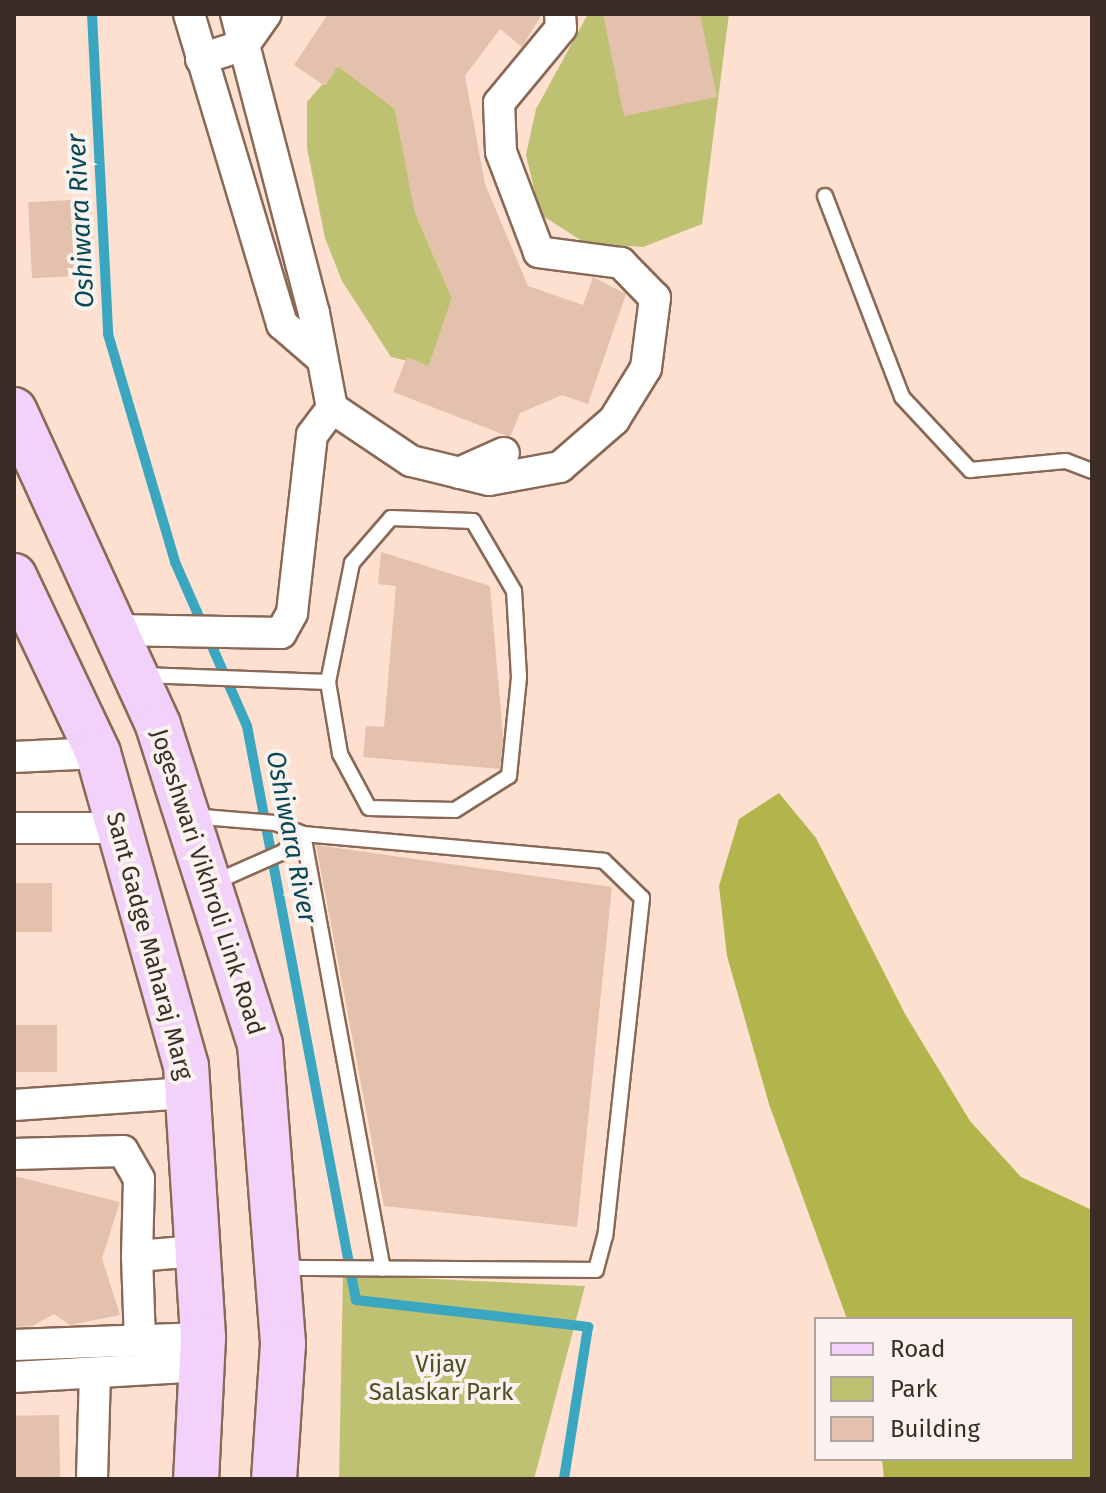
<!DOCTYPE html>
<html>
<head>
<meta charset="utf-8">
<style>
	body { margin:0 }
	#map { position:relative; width:1106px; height:1493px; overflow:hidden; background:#fde0cf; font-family:"Fira Sans",sans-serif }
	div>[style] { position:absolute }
	.green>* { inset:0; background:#bdc171 }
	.forest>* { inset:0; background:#b2b54c }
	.stream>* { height:10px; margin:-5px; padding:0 5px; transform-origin:5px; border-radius:5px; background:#3aa6c0 }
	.building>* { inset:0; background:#e4c1ac; transform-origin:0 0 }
	.roads { filter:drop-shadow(2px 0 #896956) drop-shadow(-2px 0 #896956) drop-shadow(0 2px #896956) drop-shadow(0 -2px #896956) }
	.lane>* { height:14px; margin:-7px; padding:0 7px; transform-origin:7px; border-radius:7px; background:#fff }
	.street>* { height:30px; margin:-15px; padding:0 15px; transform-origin:15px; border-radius:15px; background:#fff }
	.primary>* { height:44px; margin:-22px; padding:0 22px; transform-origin:22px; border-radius:22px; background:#f2d1fa }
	span { translate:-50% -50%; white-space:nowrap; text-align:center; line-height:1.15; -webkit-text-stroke:8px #faf2ee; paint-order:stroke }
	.street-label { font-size:24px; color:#3b2d25 }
	.park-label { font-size:24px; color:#4e4f24 }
	.water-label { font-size:26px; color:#084856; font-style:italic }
	.frame { position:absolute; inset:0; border:16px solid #3b2d25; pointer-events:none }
	.legend { position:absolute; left:814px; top:1317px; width:260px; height:144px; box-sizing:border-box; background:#faf2ee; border:2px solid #aea39e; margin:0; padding:10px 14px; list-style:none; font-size:24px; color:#3b2d25 }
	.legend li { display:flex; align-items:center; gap:16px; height:40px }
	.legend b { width:40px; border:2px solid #aea39e }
</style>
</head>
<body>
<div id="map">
	<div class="green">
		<i style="clip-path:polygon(588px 14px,729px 14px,702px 224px,643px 247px,585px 243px,540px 214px,526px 155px,536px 109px)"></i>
		<i style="clip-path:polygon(338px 66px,395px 109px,416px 215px,452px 298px,429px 366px,391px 357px,342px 281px,325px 238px,307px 148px,307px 102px)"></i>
		<i style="clip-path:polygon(343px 1275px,585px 1286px,534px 1479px,339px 1479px)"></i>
	</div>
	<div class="forest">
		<i style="clip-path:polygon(779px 793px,816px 838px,905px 1014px,970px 1121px,1021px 1177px,1092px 1210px,1092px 1479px,884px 1479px,882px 1459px,1072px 1459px,1072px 1319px,847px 1319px,769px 1104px,727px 956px,719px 886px,739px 819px)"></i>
	</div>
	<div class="stream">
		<i style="left:92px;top:14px;width:320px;rotate:87.1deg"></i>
		<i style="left:108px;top:334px;width:238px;rotate:73.6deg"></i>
		<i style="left:175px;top:562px;width:179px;rotate:66.3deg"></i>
		<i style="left:247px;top:726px;width:584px;rotate:79.25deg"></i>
		<i style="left:356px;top:1300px;width:234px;rotate:6.6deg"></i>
		<i style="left:588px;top:1327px;width:154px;rotate:99deg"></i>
	</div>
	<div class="building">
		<i style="clip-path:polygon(328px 14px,542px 14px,522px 47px,500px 29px,465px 76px,485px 184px,528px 286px,583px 305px,593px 277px,626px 294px,588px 404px,562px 395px,520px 413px,510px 437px,393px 392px,407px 357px,429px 366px,452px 298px,414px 210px,395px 109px,338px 66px,325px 86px,294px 65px)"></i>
		<i style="clip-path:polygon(603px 14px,700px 14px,717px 97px,624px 116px)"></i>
		<i style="left:91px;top:199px;width:76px;height:63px;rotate:87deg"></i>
		<i style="clip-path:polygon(381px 552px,490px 586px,503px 736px,500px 769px,363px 757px,366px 726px,384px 727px,396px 586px,378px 584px)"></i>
		<i style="clip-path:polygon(316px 845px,612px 887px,577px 1227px,384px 1206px)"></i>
		<i style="left:14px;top:883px;width:38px;height:49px"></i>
		<i style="left:14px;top:1025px;width:43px;height:47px"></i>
		<i style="clip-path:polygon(14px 1176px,120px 1202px,102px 1258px,120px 1315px,70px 1325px,54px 1314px,32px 1326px,14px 1327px)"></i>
		<i style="left:59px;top:1415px;width:64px;height:45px;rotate:89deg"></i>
	</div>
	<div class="roads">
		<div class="lane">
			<i style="left:825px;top:196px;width:215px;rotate:69deg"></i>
			<i style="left:902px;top:397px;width:100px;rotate:47deg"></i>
			<i style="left:970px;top:470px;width:96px;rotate:-5.4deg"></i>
			<i style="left:1066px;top:461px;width:28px;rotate:21deg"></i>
			<i style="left:143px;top:675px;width:185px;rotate:2.2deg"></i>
			<i style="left:328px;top:682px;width:73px;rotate:80.5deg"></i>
			<i style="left:340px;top:754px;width:61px;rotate:61.8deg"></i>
			<i style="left:369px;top:808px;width:86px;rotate:1.3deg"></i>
			<i style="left:455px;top:810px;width:64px;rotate:-32.2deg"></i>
			<i style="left:509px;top:776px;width:100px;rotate:-84.2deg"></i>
			<i style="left:519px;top:677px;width:86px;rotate:-93.3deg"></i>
			<i style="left:514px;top:591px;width:81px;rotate:-120.4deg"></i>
			<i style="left:473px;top:521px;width:82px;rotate:-177.9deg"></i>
			<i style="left:391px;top:518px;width:60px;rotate:130.9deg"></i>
			<i style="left:352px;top:563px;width:121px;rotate:101.4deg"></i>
			<i style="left:191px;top:816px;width:84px;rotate:4.8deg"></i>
			<i style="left:275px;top:823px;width:30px;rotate:21deg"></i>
			<i style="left:303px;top:834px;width:302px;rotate:5.1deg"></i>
			<i style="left:604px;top:861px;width:53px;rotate:44.2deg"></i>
			<i style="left:642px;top:898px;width:340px;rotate:96.2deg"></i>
			<i style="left:605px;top:1236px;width:35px;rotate:105deg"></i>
			<i style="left:596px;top:1270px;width:314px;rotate:-179.6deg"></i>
			<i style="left:303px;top:834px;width:442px;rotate:79.6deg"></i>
			<i style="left:213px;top:883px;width:77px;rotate:-23.9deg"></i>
			<i style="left:283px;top:852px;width:27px;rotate:-42deg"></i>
		</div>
		<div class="street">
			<i style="left:189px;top:14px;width:324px;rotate:73.3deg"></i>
			<i style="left:282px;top:324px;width:50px;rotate:41deg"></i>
			<i style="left:236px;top:14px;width:309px;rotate:75.4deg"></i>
			<i style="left:314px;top:313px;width:97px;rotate:79.3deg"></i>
			<i style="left:332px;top:408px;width:95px;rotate:33.9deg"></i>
			<i style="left:411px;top:461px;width:80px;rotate:13.7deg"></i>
			<i style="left:489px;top:480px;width:72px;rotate:-10.4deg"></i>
			<i style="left:560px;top:467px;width:72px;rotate:-41deg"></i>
			<i style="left:614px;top:420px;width:61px;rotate:-58.4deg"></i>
			<i style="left:646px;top:368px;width:71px;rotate:-82.7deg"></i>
			<i style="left:655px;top:298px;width:49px;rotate:-134.2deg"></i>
			<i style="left:621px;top:263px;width:83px;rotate:-172.4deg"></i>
			<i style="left:539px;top:252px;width:107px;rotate:-110.8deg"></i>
			<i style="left:501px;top:152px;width:49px;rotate:-92.3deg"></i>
			<i style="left:499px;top:103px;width:97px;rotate:-50.4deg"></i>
			<i style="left:561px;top:28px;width:14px;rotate:-94deg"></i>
			<i style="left:201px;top:59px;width:45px;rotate:-18deg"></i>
			<i style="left:244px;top:45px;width:38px;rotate:-55deg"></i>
			<i style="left:459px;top:473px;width:49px;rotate:-24deg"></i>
			<i style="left:115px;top:630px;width:166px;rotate:1deg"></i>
			<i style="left:281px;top:633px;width:23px;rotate:-61deg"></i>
			<i style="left:292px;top:613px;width:179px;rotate:-83.6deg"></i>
			<i style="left:312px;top:435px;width:34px;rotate:-53deg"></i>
			<i style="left:14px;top:757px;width:84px;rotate:-2.7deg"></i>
			<i style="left:14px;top:828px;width:105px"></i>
			<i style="left:14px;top:1105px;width:173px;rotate:-4deg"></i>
			<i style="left:14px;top:1154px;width:109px;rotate:-1.6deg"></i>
			<i style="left:123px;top:1151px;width:32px;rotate:60deg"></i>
			<i style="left:139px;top:1179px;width:77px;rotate:91.5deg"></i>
			<i style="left:137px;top:1256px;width:60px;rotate:-4.8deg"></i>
			<i style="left:137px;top:1256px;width:85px;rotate:88deg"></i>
			<i style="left:14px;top:1345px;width:189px;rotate:-2.1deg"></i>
			<i style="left:14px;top:1377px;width:189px;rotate:-3.3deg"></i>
			<i style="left:92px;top:1479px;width:105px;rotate:-88.4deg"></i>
		</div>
		<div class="primary">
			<i style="left:14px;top:410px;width:346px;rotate:65.4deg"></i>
			<i style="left:158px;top:725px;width:335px;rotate:72.3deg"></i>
			<i style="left:260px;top:1044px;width:301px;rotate:85.6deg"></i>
			<i style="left:283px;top:1344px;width:135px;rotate:93.8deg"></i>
			<i style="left:14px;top:576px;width:196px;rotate:64.6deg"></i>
			<i style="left:98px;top:753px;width:325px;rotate:74.3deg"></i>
			<i style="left:186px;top:1066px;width:273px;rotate:86.4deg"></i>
			<i style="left:203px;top:1338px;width:141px;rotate:92.8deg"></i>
		</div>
	</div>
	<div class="street-label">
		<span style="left:207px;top:882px;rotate:72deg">Jogeshwari Vikhroli Link Road</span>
		<span style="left:149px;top:946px;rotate:75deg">Sant Gadge Maharaj Marg</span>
	</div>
	<div class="park-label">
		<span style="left:441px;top:1379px">Vijay<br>Salaskar Park</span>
	</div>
	<div class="water-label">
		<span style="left:81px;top:221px;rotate:-93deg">Oshiwara River</span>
		<span style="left:291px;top:837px;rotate:79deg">Oshiwara River</span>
	</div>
	<div class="frame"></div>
	<ul class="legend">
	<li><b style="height:10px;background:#f2d1fa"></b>Road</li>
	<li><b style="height:22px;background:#bdc171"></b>Park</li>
	<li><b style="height:22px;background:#e4c1ac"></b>Building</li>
	</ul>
</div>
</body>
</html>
